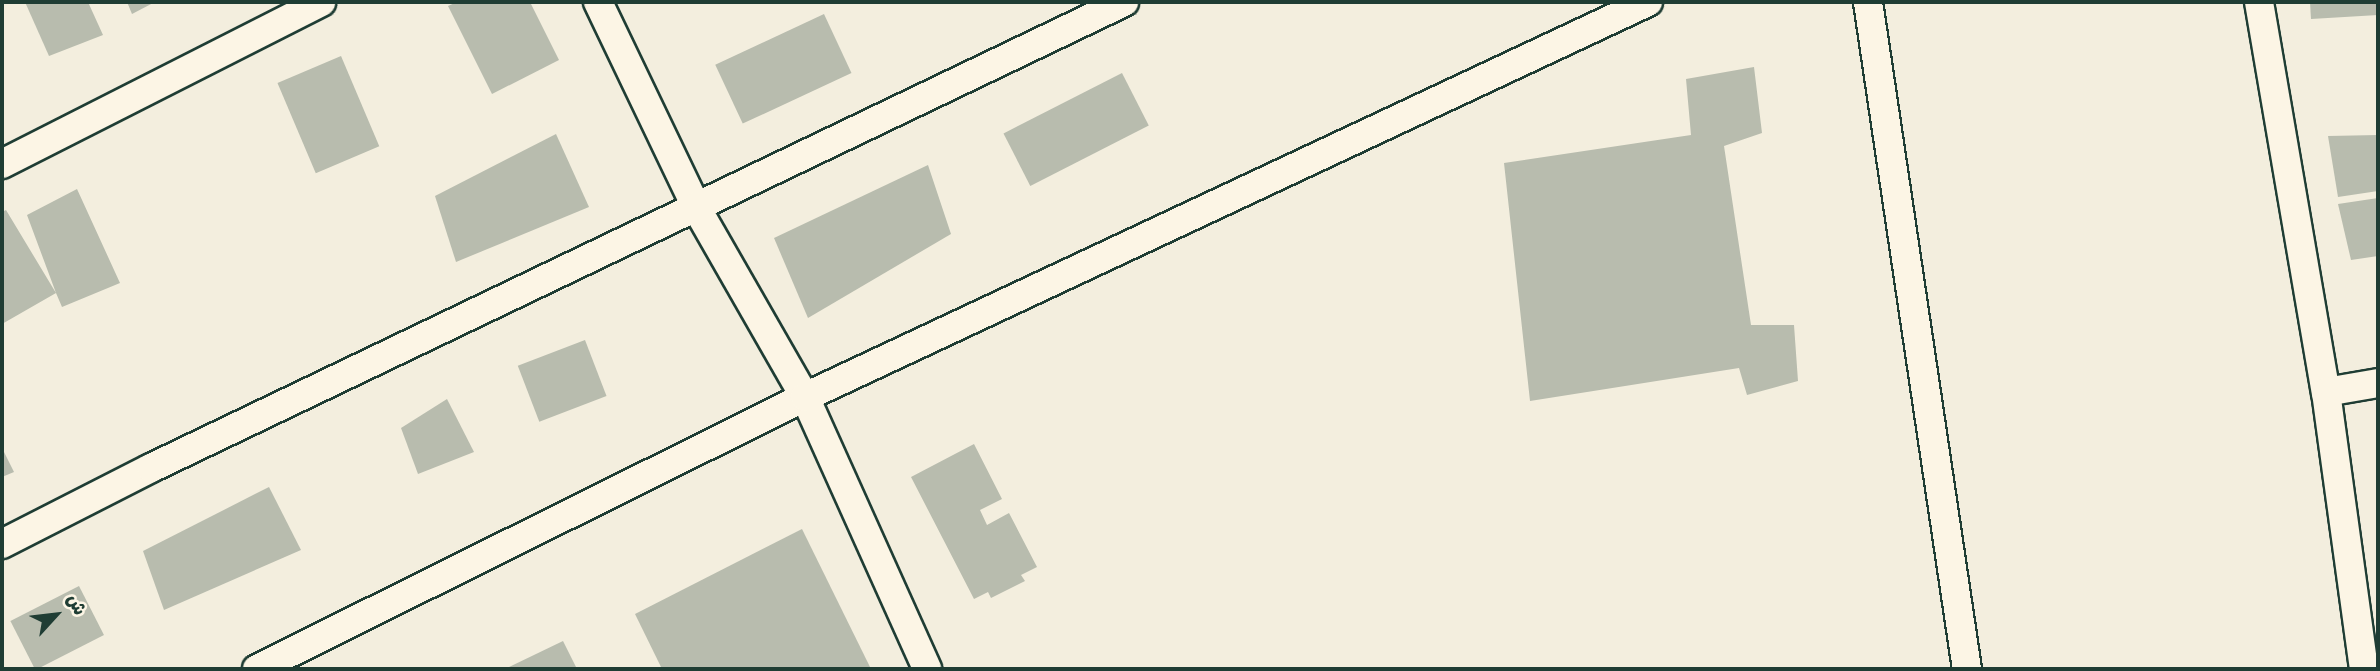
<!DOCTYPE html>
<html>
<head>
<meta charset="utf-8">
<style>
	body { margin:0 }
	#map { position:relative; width:2380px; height:671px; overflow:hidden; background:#f3eede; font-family:"Indie Flower","Playpen Sans Arabic",sans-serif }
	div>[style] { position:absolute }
	.building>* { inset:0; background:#b8bcae; transform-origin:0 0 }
	.roads { filter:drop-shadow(2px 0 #1f3d34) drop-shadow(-2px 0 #1f3d34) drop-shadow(0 2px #1f3d34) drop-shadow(0 -2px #1f3d34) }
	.street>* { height:28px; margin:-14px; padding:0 14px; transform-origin:14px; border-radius:14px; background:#fcf5e5 }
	span { translate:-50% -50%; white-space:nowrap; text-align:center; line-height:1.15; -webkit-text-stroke:6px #fcf5e5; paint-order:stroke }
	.frame { position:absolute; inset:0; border:4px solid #1f3d34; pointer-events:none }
	.north { position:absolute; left:21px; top:580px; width:70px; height:70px; -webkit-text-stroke:5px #fcf5e5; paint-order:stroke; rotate:63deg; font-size:19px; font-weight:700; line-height:28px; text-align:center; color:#1f3d34 }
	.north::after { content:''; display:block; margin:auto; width:24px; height:32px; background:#1f3d34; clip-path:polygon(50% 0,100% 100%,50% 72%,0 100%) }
</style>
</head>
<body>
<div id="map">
	<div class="building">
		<i style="clip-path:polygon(25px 2px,88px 2px,103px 35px,49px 56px)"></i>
		<i style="clip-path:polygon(127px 2px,155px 2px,132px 14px)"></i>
		<i style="clip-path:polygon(457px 2px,530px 2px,559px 60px,492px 94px,448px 6px)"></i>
		<i style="clip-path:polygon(2310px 2px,2378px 2px,2378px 15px,2311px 19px)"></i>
		<i style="left:824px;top:14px;width:65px;height:120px;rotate:65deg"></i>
		<i style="left:341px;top:56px;width:98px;height:69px;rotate:67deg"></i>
		<i style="clip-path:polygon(1754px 67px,1762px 133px,1724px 146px,1751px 325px,1794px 325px,1798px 381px,1747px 395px,1739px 368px,1530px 401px,1504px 163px,1691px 135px,1686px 79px)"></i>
		<i style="left:1122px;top:73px;width:59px;height:133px;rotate:63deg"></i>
		<i style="clip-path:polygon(556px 134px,589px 207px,456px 262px,435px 196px)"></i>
		<i style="clip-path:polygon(2378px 135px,2378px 191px,2338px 197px,2328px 136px)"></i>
		<i style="clip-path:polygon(928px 165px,951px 234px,808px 318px,774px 238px)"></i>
		<i style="clip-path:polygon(77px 189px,120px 283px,62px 307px,56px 293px,2px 324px,2px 212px,6px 210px,56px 293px,27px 215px)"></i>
		<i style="clip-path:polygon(2378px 198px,2378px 256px,2351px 260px,2338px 204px)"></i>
		<i style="left:585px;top:340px;width:60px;height:72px;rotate:69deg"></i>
		<i style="clip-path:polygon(447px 399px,474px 452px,418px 474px,401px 428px)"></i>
		<i style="clip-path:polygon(974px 444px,1002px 499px,980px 510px,987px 525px,1009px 513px,1037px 567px,1021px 575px,1025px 581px,991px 598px,988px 592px,974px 599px,911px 477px)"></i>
		<i style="clip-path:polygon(2px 448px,14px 472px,2px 477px)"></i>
		<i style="clip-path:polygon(269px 487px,301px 550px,164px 610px,143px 551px)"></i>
		<i style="clip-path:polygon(802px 529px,871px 669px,662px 669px,635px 614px)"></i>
		<i style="left:79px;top:586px;width:55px;height:77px;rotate:63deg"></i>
		<i style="clip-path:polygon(563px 641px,577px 669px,505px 669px)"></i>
	</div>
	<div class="roads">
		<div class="street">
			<i style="left:598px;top:2px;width:227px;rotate:64.4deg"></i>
			<i style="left:696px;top:207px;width:219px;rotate:60.2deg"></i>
			<i style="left:805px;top:397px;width:298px;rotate:65.8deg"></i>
			<i style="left:1868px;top:2px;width:674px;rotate:81.56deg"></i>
			<i style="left:2259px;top:2px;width:396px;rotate:80.3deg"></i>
			<i style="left:2326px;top:392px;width:280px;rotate:82.2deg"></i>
			<i style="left:2px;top:164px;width:358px;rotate:-26.9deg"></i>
			<i style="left:2326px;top:392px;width:53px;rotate:-9.8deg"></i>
			<i style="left:2px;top:544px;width:167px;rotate:-27deg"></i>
			<i style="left:151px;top:468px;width:1079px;rotate:-25.59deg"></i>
			<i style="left:257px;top:669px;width:612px;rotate:-26.4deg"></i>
			<i style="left:805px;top:397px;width:931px;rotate:-25.11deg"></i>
		</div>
	</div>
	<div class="frame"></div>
	<div class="north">ش</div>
</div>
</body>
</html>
